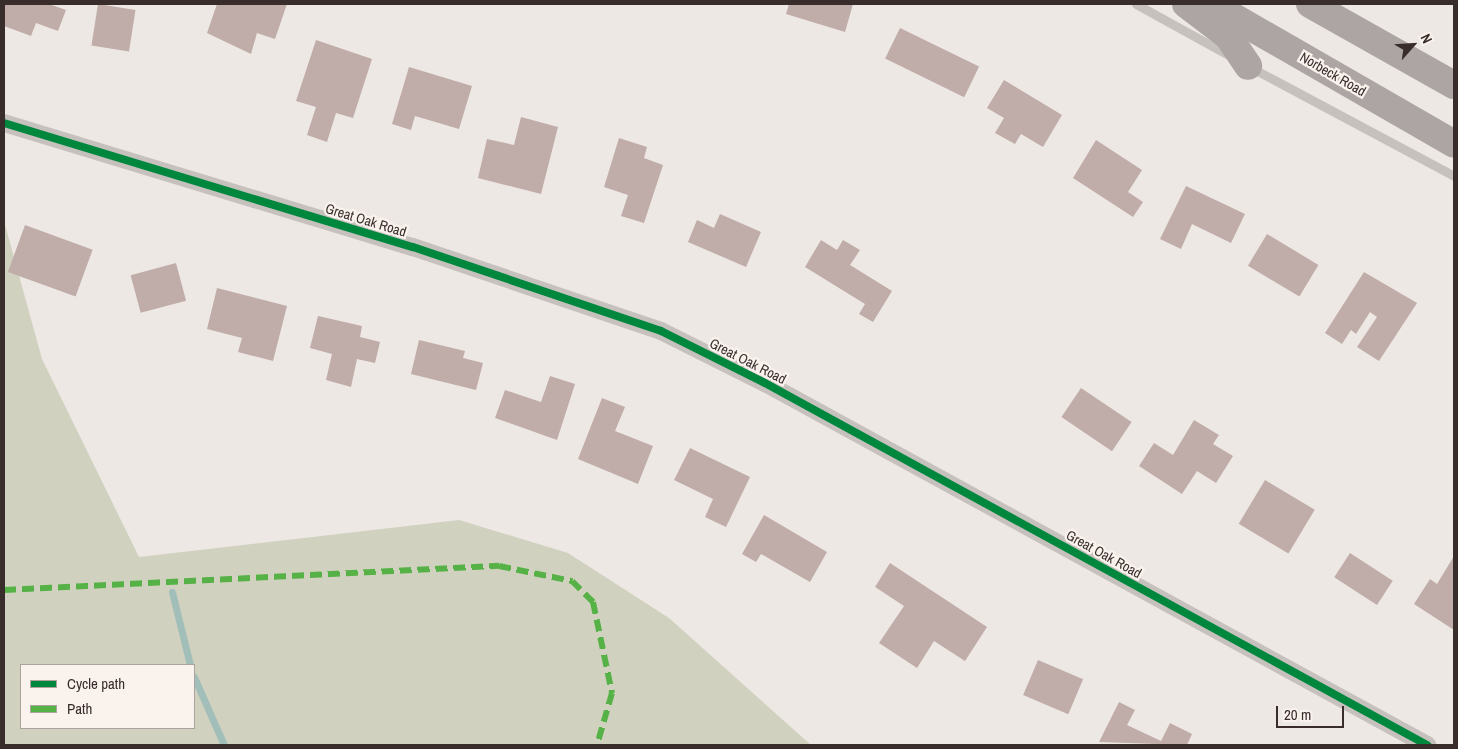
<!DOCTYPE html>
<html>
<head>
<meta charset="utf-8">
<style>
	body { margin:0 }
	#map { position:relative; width:1458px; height:749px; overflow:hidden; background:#eee8e4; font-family:"Archivo Narrow",sans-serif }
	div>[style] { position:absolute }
	.green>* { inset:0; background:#d1d1c0 }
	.stream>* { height:7px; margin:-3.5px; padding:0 3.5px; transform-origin:3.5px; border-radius:3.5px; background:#a2beb9 }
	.building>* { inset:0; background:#c0aca8; transform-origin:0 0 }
	.service>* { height:9px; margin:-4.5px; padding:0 4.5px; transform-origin:4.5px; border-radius:4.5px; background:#c7c1be }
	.minor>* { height:18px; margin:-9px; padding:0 9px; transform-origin:9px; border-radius:9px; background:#c7c1be }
	.primary>* { height:28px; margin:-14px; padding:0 14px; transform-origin:14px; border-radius:14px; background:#aca5a3 }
	.quiet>* { height:6px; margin-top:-3px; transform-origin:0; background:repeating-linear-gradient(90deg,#56b246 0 12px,transparent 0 18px) }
	.cycleway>* { height:8px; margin:-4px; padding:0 4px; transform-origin:4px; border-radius:4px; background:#00873e }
	span { translate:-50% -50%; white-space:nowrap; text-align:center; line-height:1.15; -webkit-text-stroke:4.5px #f9f2ed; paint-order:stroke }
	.street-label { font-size:14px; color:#382d2b }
	.frame { position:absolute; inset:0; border:5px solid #382d2b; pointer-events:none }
	.legend { position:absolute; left:20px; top:664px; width:175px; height:65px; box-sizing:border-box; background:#f9f2ed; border:1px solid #aca39f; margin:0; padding:6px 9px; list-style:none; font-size:15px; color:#382d2b }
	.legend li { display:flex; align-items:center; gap:10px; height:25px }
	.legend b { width:25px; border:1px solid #aca39f }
	.north { position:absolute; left:1388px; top:20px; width:50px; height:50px; -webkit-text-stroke:4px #f9f2ed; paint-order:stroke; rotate:64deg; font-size:14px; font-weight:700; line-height:20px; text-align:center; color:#382d2b }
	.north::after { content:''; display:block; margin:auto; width:18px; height:22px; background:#382d2b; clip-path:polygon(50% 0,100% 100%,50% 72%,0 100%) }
	.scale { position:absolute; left:1276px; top:706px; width:68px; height:22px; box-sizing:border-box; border:2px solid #382d2b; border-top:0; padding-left:6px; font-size:15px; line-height:18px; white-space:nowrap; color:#382d2b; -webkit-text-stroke:4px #f9f2ed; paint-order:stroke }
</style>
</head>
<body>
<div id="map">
	<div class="green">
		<i style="clip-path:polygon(evenodd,4px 221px,42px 359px,139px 557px,459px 520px,568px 553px,669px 618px,811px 745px,4px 745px,4px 221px,21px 665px,194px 665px,194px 728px,21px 728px,21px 665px)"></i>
	</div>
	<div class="stream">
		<i style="left:172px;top:592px;width:75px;rotate:76.1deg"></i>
		<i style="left:194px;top:677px;width:74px;rotate:66.2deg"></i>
	</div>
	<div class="building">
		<i style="clip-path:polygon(4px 4px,49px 4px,66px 10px,58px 31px,36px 23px,31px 36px,4px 26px)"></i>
		<i style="left:98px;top:4px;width:38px;height:42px;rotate:9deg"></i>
		<i style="clip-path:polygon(217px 4px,287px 4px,275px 39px,257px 33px,251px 54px,207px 33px)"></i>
		<i style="clip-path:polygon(789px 4px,853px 4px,845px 32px,786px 14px)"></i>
		<i style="left:900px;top:28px;width:88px;height:34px;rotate:26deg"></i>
		<i style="clip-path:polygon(316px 40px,372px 59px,353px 118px,336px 113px,327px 142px,307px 135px,316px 107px,296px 101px)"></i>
		<i style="clip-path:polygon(409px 67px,472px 86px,459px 129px,415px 116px,411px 130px,392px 124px)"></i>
		<i style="clip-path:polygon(1004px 80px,1062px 115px,1043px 147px,1021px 134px,1015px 144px,995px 133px,1004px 118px,987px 108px)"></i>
		<i style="clip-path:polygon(521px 117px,558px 127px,541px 194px,478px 178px,487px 139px,514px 145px)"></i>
		<i style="clip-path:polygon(619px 138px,647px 147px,644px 158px,663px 165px,644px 223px,621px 216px,628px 195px,604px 187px)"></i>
		<i style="clip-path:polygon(1096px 140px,1142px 170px,1128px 192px,1143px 202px,1133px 217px,1073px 178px)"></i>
		<i style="clip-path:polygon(1186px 186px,1245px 214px,1231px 243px,1192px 224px,1181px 249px,1160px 239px)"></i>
		<i style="clip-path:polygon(720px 214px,761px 232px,746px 267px,688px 242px,697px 220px,714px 228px)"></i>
		<i style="left:25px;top:225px;width:72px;height:50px;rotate:20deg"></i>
		<i style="left:1267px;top:234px;width:60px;height:37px;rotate:31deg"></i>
		<i style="clip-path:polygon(821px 240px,837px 250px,843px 240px,860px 250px,850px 265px,892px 291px,873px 322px,859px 314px,865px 304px,805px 267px)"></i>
		<i style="left:176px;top:263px;width:39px;height:47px;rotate:75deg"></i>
		<i style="clip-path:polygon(1364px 272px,1417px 303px,1379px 361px,1357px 347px,1377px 317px,1370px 312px,1356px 334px,1351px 330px,1342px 344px,1325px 333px)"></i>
		<i style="clip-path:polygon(217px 288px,287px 306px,273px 361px,238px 352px,242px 338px,207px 329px)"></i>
		<i style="clip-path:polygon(318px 316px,362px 326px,360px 337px,380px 342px,375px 363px,357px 359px,351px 387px,326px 380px,332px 354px,310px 348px)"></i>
		<i style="clip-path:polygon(419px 340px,465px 351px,463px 358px,483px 363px,476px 390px,411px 374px)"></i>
		<i style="clip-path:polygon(550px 376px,575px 384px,557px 440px,495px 418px,505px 390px,541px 402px)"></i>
		<i style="left:1081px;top:388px;width:61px;height:35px;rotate:34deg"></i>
		<i style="clip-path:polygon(602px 398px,625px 407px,615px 431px,653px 446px,638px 484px,578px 459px)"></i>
		<i style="clip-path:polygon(1194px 420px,1219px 435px,1213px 444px,1233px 456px,1216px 483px,1197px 471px,1182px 494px,1139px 466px,1154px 443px,1173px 455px)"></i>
		<i style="clip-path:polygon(690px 448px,750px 477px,726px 527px,705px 517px,713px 499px,674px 480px)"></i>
		<i style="left:1265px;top:480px;width:58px;height:51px;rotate:31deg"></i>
		<i style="clip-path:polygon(764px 515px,827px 552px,810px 582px,761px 554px,756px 562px,742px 554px)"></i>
		<i style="left:1350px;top:553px;width:51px;height:29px;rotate:33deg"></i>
		<i style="clip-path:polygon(1454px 556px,1454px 630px,1414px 604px,1430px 579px,1437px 584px)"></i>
		<i style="clip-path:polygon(890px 563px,987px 627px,965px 661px,934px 641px,917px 668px,879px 643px,904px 606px,875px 587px)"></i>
		<i style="left:1038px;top:660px;width:49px;height:38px;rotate:23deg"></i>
		<i style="clip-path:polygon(1119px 702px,1135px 710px,1127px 725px,1161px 741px,1170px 723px,1192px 734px,1187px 745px,1099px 742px)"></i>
	</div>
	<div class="service">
		<i style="left:1136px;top:4px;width:110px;rotate:28.9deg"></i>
		<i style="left:1250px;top:67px;width:231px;rotate:28.1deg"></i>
	</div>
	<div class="minor">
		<i style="left:4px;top:123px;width:427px;rotate:16.9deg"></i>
		<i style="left:413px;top:247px;width:262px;rotate:18.7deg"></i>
		<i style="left:661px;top:331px;width:116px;rotate:26.6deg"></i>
		<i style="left:765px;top:383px;width:755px;rotate:28.67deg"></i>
	</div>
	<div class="primary">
		<i style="left:1186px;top:4px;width:53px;rotate:37.3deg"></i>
		<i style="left:1228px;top:36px;width:36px;rotate:56deg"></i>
		<i style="left:1211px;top:4px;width:280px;rotate:29.9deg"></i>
		<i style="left:1310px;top:4px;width:165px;rotate:29.4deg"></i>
	</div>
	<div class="quiet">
		<i style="left:4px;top:590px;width:496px;rotate:-2.8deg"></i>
		<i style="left:499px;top:566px;width:75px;rotate:11.6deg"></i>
		<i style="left:572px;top:581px;width:30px;rotate:45deg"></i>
		<i style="left:593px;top:602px;width:93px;rotate:78.2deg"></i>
		<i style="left:612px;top:693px;width:54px;rotate:106.1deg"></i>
	</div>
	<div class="cycleway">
		<i style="left:4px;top:123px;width:427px;rotate:16.9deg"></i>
		<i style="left:413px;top:247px;width:262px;rotate:18.7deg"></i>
		<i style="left:661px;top:331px;width:116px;rotate:26.6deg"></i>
		<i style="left:765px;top:383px;width:755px;rotate:28.67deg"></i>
	</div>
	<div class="street-label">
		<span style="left:1333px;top:74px;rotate:30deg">Norbeck Road</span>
		<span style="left:366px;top:220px;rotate:17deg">Great Oak Road</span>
		<span style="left:748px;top:361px;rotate:27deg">Great Oak Road</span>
		<span style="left:1104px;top:554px;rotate:29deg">Great Oak Road</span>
	</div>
	<div class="frame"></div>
	<ul class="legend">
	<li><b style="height:6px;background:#00873e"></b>Cycle path</li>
	<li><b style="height:6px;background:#56b246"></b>Path</li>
	</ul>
	<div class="north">N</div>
	<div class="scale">20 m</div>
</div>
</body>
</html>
